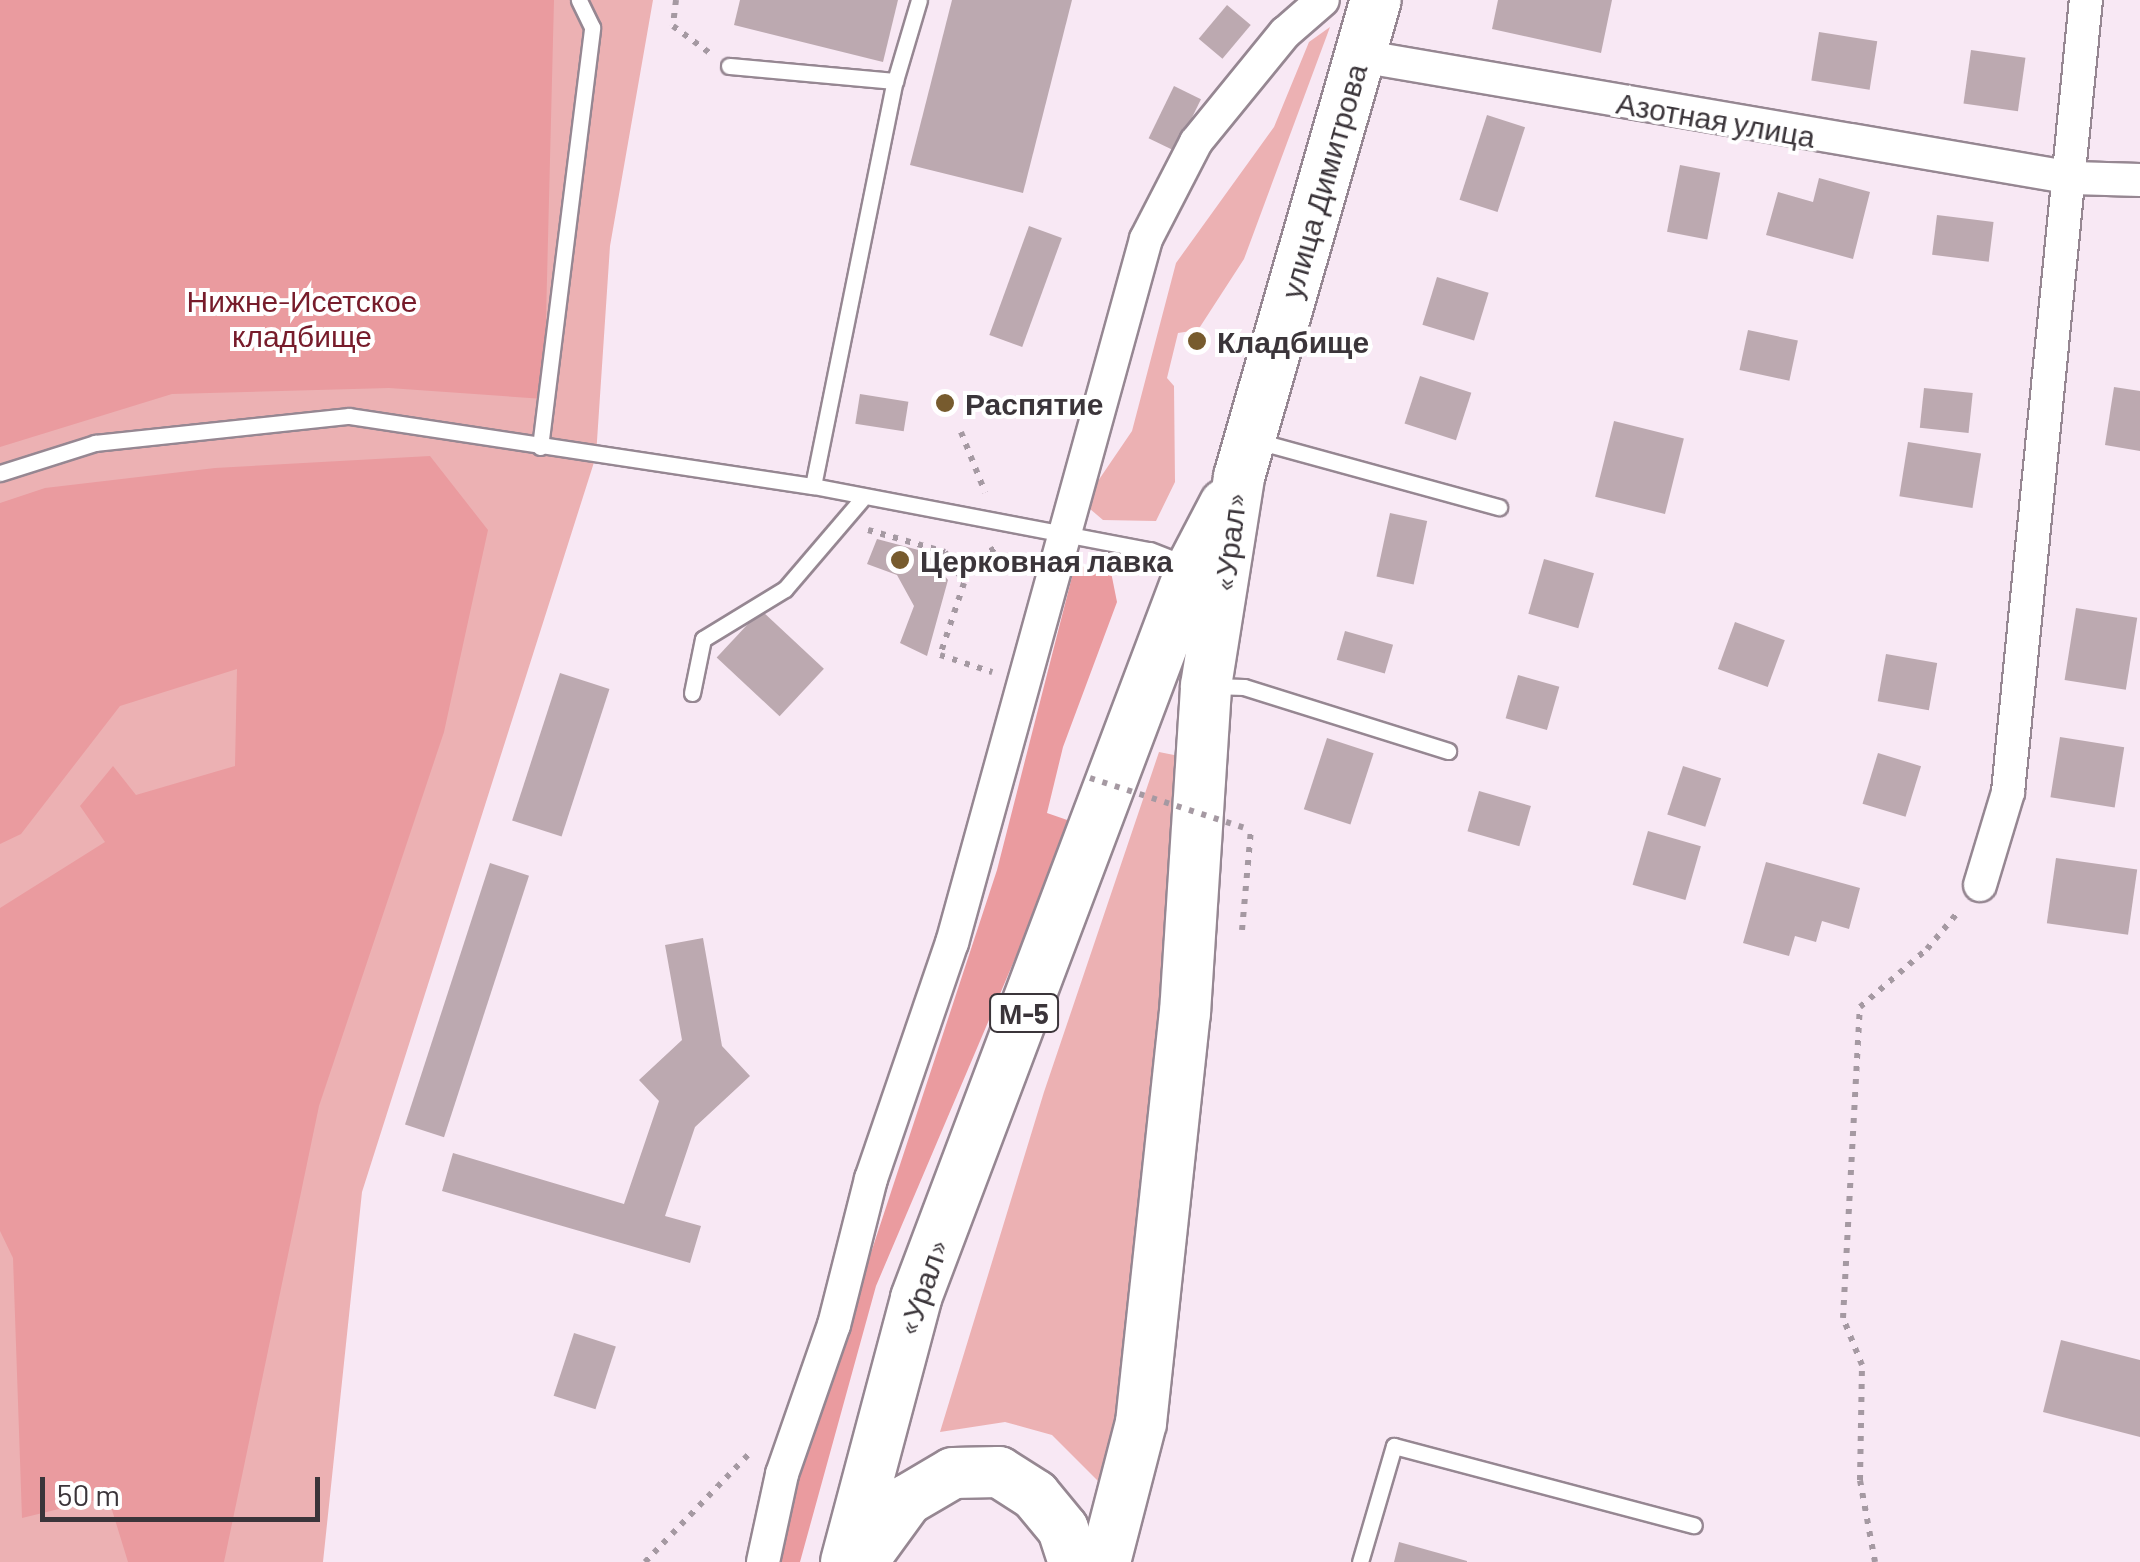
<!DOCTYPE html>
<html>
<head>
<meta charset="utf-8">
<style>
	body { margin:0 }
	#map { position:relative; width:2140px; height:1562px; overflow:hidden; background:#f8e8f4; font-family:Barlow,sans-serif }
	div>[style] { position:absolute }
	.green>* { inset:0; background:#ecb1b3 }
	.forest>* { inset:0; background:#ea9b9f }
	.building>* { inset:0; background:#bca9b0; transform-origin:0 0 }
	.path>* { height:6px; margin-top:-3px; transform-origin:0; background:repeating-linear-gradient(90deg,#a599a2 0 5px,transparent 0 13px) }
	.roads { filter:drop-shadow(2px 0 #968792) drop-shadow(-2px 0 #968792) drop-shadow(0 2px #968792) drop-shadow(0 -2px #968792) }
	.lane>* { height:15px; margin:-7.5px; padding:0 7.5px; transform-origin:7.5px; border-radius:7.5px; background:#fff }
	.street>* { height:32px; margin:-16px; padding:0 16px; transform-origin:16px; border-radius:16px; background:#fff }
	.primary>* { height:50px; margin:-25px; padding:0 25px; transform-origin:25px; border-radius:25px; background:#fff }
	.path-bridge>* { height:6px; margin-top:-3px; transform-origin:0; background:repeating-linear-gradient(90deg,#a599a2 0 5px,transparent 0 13px) }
	.dots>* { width:28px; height:28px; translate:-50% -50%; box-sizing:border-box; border:5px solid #fff; border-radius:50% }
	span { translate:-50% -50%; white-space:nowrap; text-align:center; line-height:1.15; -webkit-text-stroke:8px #fff; paint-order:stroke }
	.shield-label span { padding:2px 8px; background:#fff; border:2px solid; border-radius:8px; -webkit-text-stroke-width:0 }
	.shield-label { font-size:28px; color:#3b353a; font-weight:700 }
	.street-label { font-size:30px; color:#3b353a }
	.park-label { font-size:30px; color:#771c2b }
	.poi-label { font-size:30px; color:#3b353a; font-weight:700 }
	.left { translate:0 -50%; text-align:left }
	.scale { position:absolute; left:40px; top:1477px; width:280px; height:45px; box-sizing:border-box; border:5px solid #3b353a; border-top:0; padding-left:12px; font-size:30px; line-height:35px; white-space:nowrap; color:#3b353a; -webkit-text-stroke:8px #fff; paint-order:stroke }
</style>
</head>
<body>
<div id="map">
	<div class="green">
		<i style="clip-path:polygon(0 0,653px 0,610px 246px,596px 456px,362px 1192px,323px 1562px,0 1562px)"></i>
		<i style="clip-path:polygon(1330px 27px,1244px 259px,1198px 330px,1178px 333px,1167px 378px,1174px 386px,1175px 482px,1156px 521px,1103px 520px,1083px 503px,1132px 431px,1176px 263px,1274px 127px,1309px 42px)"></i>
		<i style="clip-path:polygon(1159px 752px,1179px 756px,1145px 1271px,1106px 1489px,1052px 1435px,1005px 1422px,940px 1432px,1044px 1092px)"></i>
	</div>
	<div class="forest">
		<i style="clip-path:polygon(0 0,554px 0,544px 399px,389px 388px,172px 394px,0 447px)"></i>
		<i style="clip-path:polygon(430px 456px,488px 530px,444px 732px,319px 1106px,224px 1562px,128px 1562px,108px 1497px,22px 1518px,13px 1258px,0 1231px,0 908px,105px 842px,80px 806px,113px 766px,136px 795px,235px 766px,237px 669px,120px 706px,21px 834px,0 844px,0 503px,45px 488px,215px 468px)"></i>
		<i style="clip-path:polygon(1075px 565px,1111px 572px,1117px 602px,1063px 747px,1047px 813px,1073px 822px,876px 1286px,800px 1562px,781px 1562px,787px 1508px,997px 870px)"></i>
	</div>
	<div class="building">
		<i style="clip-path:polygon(740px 0,898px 0,883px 62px,734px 25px)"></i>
		<i style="clip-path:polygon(952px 0,1072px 0,1023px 193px,910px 165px)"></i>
		<i style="clip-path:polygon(1498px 0,1612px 0,1601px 53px,1492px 29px)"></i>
		<i style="left:1227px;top:5px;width:31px;height:44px;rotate:40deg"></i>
		<i style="left:1819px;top:32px;width:59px;height:49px;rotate:9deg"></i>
		<i style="left:1971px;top:50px;width:55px;height:54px;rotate:8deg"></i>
		<i style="left:1174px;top:86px;width:30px;height:58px;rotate:26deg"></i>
		<i style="left:1487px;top:115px;width:40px;height:89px;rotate:18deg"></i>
		<i style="left:1680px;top:165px;width:41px;height:68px;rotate:11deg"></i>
		<i style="clip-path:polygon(1819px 178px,1870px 192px,1853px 259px,1766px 235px,1778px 192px,1813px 202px)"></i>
		<i style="left:1937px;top:215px;width:57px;height:40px;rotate:7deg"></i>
		<i style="left:1029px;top:226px;width:35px;height:116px;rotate:20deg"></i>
		<i style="left:1437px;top:277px;width:54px;height:50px;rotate:17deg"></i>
		<i style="left:1748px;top:330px;width:51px;height:41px;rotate:12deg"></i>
		<i style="left:1420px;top:376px;width:54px;height:50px;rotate:18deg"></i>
		<i style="clip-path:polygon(2114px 387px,2140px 391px,2140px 451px,2105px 445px)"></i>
		<i style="left:1924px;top:388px;width:49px;height:40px;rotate:6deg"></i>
		<i style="left:860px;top:394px;width:49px;height:30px;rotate:9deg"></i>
		<i style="left:1614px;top:421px;width:72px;height:78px;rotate:14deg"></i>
		<i style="left:1908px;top:442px;width:74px;height:55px;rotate:9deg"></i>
		<i style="left:1390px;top:513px;width:38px;height:65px;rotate:12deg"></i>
		<i style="clip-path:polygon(877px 539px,926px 552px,948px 580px,927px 656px,900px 643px,914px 606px,897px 575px,867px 564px)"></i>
		<i style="left:1544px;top:559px;width:52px;height:57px;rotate:16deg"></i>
		<i style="left:2076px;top:608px;width:62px;height:73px;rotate:9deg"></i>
		<i style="left:761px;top:610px;width:86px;height:65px;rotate:43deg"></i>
		<i style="left:1735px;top:622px;width:53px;height:50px;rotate:20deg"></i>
		<i style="left:1345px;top:631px;width:50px;height:30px;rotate:16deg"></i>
		<i style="left:1886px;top:654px;width:52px;height:48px;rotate:10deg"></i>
		<i style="left:560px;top:673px;width:52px;height:155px;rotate:18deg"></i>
		<i style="left:1518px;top:675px;width:43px;height:45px;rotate:16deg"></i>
		<i style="left:2060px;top:737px;width:65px;height:61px;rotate:9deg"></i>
		<i style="left:1327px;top:738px;width:49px;height:75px;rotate:18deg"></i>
		<i style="left:1878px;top:753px;width:45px;height:53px;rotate:17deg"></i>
		<i style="left:1683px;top:766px;width:40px;height:51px;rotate:18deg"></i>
		<i style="left:1479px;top:791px;width:54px;height:42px;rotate:16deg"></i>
		<i style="left:1648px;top:831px;width:55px;height:56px;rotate:16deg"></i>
		<i style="left:2056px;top:858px;width:82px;height:66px;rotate:8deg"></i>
		<i style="clip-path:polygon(1766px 862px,1860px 888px,1849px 929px,1822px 921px,1816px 942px,1795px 936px,1789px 956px,1743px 943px)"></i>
		<i style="left:490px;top:863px;width:41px;height:275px;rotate:18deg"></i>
		<i style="clip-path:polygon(703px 938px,722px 1046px,750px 1076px,695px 1127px,665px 1216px,701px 1226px,690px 1263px,442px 1191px,453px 1153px,624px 1204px,659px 1101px,639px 1080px,682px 1040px,665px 945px)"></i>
		<i style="left:574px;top:1333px;width:44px;height:66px;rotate:18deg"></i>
		<i style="clip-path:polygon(2061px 1340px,2140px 1360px,2140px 1437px,2043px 1412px)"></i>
		<i style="clip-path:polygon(1399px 1542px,1467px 1561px,1467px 1562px,1394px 1562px)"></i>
	</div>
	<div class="path">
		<i style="left:676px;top:0;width:26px;rotate:97deg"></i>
		<i style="left:673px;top:26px;width:47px;rotate:36.4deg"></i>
		<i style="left:961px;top:432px;width:65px;rotate:68.2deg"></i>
		<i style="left:868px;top:530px;width:80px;rotate:15.9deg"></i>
		<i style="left:945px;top:552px;width:36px;rotate:58deg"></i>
		<i style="left:964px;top:583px;width:76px;rotate:108.4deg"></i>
		<i style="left:940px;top:655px;width:55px;rotate:18.1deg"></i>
		<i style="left:956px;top:570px;width:49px;rotate:-29.2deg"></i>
		<i style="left:1242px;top:930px;width:100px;rotate:-84.9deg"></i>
		<i style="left:645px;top:1562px;width:154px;rotate:-46.1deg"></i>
		<i style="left:1875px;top:1562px;width:83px;rotate:-100.4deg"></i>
		<i style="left:1860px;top:1480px;width:115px;rotate:-89deg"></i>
		<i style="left:1862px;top:1365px;width:51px;rotate:-112deg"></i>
		<i style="left:1843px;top:1318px;width:311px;rotate:-86.9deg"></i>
		<i style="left:1860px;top:1007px;width:89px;rotate:-40.9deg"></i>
		<i style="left:1927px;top:949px;width:50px;rotate:-49.9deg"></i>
	</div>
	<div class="roads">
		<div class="lane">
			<i style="left:729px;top:66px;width:167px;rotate:5.2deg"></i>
			<i style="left:1257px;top:441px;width:251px;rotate:15.3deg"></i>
			<i style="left:540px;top:447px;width:423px;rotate:-82.9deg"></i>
			<i style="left:592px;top:27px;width:30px;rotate:-116deg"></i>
			<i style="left:0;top:473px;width:100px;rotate:-17.5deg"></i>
			<i style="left:95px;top:443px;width:255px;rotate:-6.1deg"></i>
			<i style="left:349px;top:416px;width:469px;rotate:8.6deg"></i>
			<i style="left:813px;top:486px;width:343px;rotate:10.8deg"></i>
			<i style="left:1150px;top:550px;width:41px;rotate:21.5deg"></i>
			<i style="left:813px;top:486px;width:413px;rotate:-78.6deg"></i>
			<i style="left:895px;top:81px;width:84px;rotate:-73.5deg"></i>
			<i style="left:1212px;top:686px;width:32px;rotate:2deg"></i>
			<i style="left:1244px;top:687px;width:214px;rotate:17.4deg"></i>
			<i style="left:692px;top:693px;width:55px;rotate:-78.5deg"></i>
			<i style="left:703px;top:639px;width:96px;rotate:-31.4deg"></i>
			<i style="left:785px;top:589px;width:117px;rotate:-49.5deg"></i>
			<i style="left:1360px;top:1562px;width:121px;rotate:-73.7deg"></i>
			<i style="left:1394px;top:1446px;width:310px;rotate:14.8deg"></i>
		</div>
		<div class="street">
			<i style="left:1360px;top:56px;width:723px;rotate:9.71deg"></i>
			<i style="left:2073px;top:178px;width:67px;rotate:1.7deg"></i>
			<i style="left:1980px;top:885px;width:97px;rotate:-73.2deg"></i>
			<i style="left:2008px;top:792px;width:796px;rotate:-84.38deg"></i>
			<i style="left:763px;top:1562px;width:90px;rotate:-77.8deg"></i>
			<i style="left:782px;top:1474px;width:158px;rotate:-70.8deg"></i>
			<i style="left:834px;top:1325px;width:151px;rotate:-75.8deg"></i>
			<i style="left:871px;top:1179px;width:250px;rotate:-71.1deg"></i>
			<i style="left:952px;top:943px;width:730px;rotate:-74.59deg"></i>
			<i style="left:1146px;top:239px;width:109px;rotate:-62.7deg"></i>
			<i style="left:1196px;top:142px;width:141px;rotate:-50.8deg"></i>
			<i style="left:1285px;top:33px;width:50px;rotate:-41deg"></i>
		</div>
		<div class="primary">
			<i style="left:846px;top:1562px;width:273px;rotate:-75.1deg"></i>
			<i style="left:916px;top:1298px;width:781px;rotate:-69.32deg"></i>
			<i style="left:1192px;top:567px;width:71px;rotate:-62.4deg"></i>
			<i style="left:862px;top:1562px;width:77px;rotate:-54deg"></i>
			<i style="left:907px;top:1500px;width:53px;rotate:-30.4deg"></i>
			<i style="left:953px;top:1473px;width:46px;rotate:-1.2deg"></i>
			<i style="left:999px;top:1472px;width:43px;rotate:32.6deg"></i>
			<i style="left:1035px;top:1495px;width:44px;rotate:50.5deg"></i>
			<i style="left:1063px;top:1529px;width:35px;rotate:72deg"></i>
			<i style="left:1105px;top:1562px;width:144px;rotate:-75.5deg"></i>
			<i style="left:1141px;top:1423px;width:412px;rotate:-83.9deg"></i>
			<i style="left:1185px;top:1013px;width:328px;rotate:-86.3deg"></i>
			<i style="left:1206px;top:686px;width:212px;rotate:-81deg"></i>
			<i style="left:1239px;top:477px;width:496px;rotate:-74deg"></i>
		</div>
	</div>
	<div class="path-bridge">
		<i style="left:1090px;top:778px;width:169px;rotate:17.9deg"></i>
	</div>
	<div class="dots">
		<i style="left:1197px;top:341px;background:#775b2e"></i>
		<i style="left:945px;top:403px;background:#775b2e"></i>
		<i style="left:900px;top:560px;background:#775b2e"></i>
	</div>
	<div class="shield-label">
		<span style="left:1024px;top:1013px">М-5</span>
	</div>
	<div class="street-label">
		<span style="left:1716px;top:119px;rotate:10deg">Азотная улица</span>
		<span style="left:1323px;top:181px;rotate:-74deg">улица Димитрова</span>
		<span style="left:1229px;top:542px;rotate:-83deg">«Урал»</span>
		<span style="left:922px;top:1287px;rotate:-71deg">«Урал»</span>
	</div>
	<div class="park-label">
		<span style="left:302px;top:317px">Нижне-Исетское<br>кладбище</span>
	</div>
	<div class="poi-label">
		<span class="left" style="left:1217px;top:341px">Кладбище</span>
		<span class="left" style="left:965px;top:403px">Распятие</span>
		<span class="left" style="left:920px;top:560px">Церковная лавка</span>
	</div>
	<div class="scale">50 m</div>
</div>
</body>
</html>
